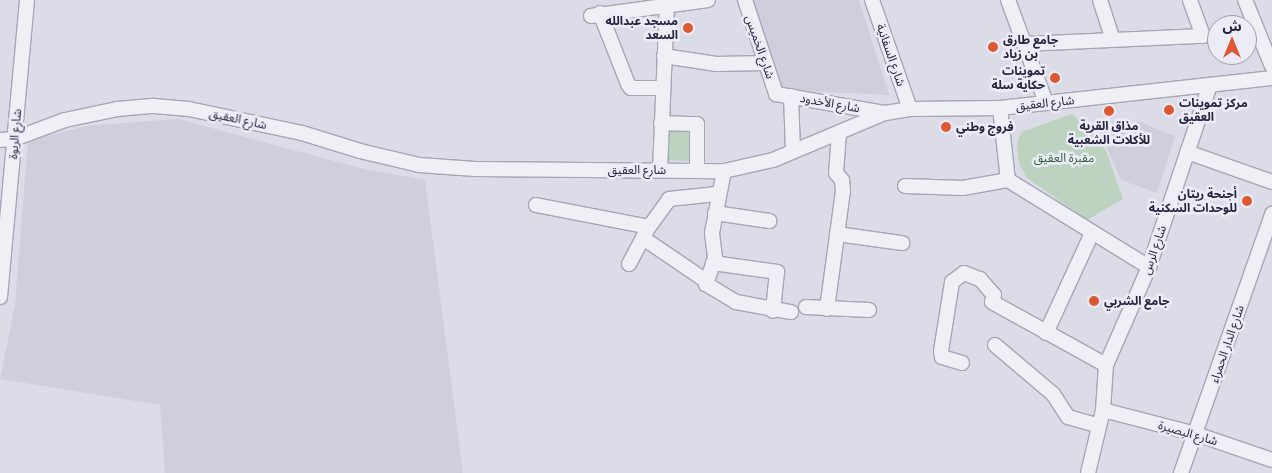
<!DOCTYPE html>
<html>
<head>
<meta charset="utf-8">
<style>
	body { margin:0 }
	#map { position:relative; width:1272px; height:473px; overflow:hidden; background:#dcdce8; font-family:"IBM Plex Sans","Noto Sans Arabic",sans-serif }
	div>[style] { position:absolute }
	.built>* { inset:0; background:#cecedd }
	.green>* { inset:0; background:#bcd3bf; transform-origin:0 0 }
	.roads { filter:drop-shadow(1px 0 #a5a5b5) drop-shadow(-1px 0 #a5a5b5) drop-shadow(0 1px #a5a5b5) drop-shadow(0 -1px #a5a5b5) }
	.minor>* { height:14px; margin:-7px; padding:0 7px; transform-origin:7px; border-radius:7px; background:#efeff6 }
	.dots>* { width:14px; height:14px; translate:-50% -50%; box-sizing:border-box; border:2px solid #ebecf5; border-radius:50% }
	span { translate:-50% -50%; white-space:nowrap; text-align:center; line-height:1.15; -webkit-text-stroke:5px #ebecf5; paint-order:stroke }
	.poi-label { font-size:12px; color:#24243f; font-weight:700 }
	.right { translate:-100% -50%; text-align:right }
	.left { translate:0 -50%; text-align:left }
	.street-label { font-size:12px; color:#24243f }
	.park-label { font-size:12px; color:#305c38 }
	.north { position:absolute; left:1207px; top:15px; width:50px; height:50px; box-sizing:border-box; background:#ebecf5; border:1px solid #9b9cac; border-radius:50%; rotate:0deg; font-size:14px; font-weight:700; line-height:20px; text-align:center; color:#24243f }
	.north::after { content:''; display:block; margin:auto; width:18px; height:22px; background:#db5833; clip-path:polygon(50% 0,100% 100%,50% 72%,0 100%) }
</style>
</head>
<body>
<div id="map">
	<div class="built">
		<i style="clip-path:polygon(753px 0,859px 0,889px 95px,783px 90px)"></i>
		<i style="clip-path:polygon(177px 119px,364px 169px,425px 180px,463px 473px,165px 473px,160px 405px,0 379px,15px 304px,28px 141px,86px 126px)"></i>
		<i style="clip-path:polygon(1114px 120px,1135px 128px,1138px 121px,1175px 136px,1157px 193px,1121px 180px,1102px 136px)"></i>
	</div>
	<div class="green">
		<i style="clip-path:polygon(1072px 114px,1095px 134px,1106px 151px,1123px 199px,1087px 220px,1027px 178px,1019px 164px,1017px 143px,1021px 132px)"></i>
		<i style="left:665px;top:129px;width:27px;height:31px;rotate:2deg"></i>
	</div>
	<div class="roads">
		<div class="minor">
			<i style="left:745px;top:0;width:99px;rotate:71.7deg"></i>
			<i style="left:776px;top:94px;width:111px;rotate:9.9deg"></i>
			<i style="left:872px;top:0;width:115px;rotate:70.8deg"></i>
			<i style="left:1008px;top:0;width:110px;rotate:69.7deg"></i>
			<i style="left:1100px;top:0;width:40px;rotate:72deg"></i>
			<i style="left:1245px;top:0;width:71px;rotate:67.8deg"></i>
			<i style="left:600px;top:13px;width:76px;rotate:68.5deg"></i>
			<i style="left:628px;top:84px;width:5px;rotate:53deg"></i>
			<i style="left:631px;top:88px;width:32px"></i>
			<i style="left:591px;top:16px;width:118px;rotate:-7.8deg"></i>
			<i style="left:1024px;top:44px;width:179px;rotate:-2.6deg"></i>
			<i style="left:1203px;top:36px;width:38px;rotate:-110deg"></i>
			<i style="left:664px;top:56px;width:53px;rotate:8.7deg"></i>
			<i style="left:716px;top:64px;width:50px;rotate:-1.1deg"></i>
			<i style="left:791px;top:96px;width:54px;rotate:87.9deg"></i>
			<i style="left:1000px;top:108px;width:72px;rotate:83.7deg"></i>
			<i style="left:1008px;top:180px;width:166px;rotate:31.7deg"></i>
			<i style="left:661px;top:123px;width:36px;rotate:2deg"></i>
			<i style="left:697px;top:124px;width:45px;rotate:90deg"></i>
			<i style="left:0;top:140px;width:14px;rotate:-4deg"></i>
			<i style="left:14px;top:139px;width:54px;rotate:-20.4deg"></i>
			<i style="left:65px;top:120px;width:53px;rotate:-11.9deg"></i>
			<i style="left:117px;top:109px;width:37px;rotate:-5deg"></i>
			<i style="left:154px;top:106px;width:35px;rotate:5deg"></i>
			<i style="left:189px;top:109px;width:116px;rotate:12deg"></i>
			<i style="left:302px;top:133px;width:61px;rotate:17.2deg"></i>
			<i style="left:360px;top:151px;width:61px;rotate:13.3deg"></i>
			<i style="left:419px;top:165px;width:56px;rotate:4.1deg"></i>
			<i style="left:475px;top:169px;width:249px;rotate:0.5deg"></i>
			<i style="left:724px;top:171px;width:50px;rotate:-12.7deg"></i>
			<i style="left:773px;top:160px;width:121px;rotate:-22.8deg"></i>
			<i style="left:885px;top:113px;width:25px;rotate:-9deg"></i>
			<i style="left:910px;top:109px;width:90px;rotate:-0.6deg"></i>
			<i style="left:1000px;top:108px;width:274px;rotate:-6.3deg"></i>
			<i style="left:1187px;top:152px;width:90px;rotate:19.4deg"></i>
			<i style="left:660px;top:170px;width:165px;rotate:-87.6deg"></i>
			<i style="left:724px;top:171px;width:63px;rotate:101deg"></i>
			<i style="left:712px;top:233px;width:25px;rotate:83deg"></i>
			<i style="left:715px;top:258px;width:28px;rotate:109deg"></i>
			<i style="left:706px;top:284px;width:35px;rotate:31deg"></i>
			<i style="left:736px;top:302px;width:56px;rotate:10.3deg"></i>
			<i style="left:905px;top:186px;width:58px;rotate:2deg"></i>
			<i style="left:963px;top:188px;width:46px;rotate:-10.1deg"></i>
			<i style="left:536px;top:205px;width:115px;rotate:11deg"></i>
			<i style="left:649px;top:227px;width:34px;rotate:-54deg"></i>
			<i style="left:669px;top:199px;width:48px;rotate:-5.9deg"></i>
			<i style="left:715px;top:213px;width:55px;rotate:8.4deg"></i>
			<i style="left:837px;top:234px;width:66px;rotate:7.9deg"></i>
			<i style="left:643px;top:238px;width:76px;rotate:34.3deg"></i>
			<i style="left:713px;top:263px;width:65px;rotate:8deg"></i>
			<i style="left:777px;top:272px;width:39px;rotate:96deg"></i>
			<i style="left:629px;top:264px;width:38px;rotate:-62deg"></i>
			<i style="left:0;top:297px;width:298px;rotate:-84.8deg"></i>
			<i style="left:806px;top:307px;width:63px;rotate:2.7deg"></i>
			<i style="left:827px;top:309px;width:119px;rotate:-82.3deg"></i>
			<i style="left:843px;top:191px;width:11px;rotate:-95deg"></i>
			<i style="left:842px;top:180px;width:9px;rotate:-131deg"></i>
			<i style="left:836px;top:173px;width:40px;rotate:-85.7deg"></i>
			<i style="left:1046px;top:333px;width:110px;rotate:-65.3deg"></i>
			<i style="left:995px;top:345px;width:76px;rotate:40.2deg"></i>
			<i style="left:1053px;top:394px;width:27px;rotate:57deg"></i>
			<i style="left:1068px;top:417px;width:32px;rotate:16deg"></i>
			<i style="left:962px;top:363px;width:21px;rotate:-163deg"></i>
			<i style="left:942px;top:357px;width:6px;rotate:-99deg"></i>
			<i style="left:941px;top:351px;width:70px;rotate:-80.9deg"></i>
			<i style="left:952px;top:282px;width:15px;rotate:-37deg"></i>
			<i style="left:964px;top:273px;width:17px;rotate:21deg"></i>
			<i style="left:980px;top:279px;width:21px;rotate:49deg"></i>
			<i style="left:994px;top:295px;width:7px;rotate:106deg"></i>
			<i style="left:992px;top:302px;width:130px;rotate:28.9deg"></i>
			<i style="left:1103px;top:410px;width:96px;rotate:14.5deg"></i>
			<i style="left:1196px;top:434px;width:80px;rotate:18.9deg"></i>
			<i style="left:1088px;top:473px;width:65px;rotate:-76.6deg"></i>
			<i style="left:1103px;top:410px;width:45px;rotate:-86.2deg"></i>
			<i style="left:1106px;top:365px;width:107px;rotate:-66.3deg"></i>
			<i style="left:1149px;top:267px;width:192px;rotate:-71.5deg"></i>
			<i style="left:1181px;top:473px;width:275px;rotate:-70.6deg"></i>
		</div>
	</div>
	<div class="dots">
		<i style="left:688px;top:28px;background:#db5833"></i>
		<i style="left:993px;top:47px;background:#db5833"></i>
		<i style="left:1055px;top:78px;background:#db5833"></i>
		<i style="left:1169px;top:110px;background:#db5833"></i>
		<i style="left:1109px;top:111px;background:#db5833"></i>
		<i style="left:946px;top:127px;background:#db5833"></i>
		<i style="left:1247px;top:201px;background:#db5833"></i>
		<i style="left:1094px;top:301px;background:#db5833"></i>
	</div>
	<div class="poi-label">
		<span class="right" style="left:678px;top:28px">مسجد عبدالله<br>السعد</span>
		<span class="left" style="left:1003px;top:47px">جامع طارق<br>بن زياد</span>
		<span class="right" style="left:1045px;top:78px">تموينات<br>حكاية سلة</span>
		<span class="left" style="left:1179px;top:110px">مركز تموينات<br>العقيق</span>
		<span style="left:1109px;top:133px">مذاق القرية<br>للأكلات الشعبية</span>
		<span class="left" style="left:956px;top:127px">فروج وطني</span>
		<span class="right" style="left:1237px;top:201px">أجنحة ريتان<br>للوحدات السكنية</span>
		<span class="left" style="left:1104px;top:301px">جامع الشربي</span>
	</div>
	<div class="street-label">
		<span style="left:760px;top:47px;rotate:71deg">شارع الخميس</span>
		<span style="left:891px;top:55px;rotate:71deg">شارع السفانية</span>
		<span style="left:830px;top:103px;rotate:10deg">شارع الأخدود</span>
		<span style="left:1045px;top:103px;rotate:-6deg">شارع العقيق</span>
		<span style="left:238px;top:119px;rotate:12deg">شارع العقيق</span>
		<span style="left:15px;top:134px;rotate:-85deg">شارع الربوة</span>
		<span style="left:637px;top:170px">شارع العقيق</span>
		<span style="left:1154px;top:250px;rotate:-71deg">شارع الرس</span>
		<span style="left:1227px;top:344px;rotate:-71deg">شارع الدار الحمراء</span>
		<span style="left:1188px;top:433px;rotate:16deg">شارع البصيرة</span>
	</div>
	<div class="park-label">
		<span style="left:1064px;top:158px">مقبرة العقيق</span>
	</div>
	<div class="north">ش</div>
</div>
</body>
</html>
